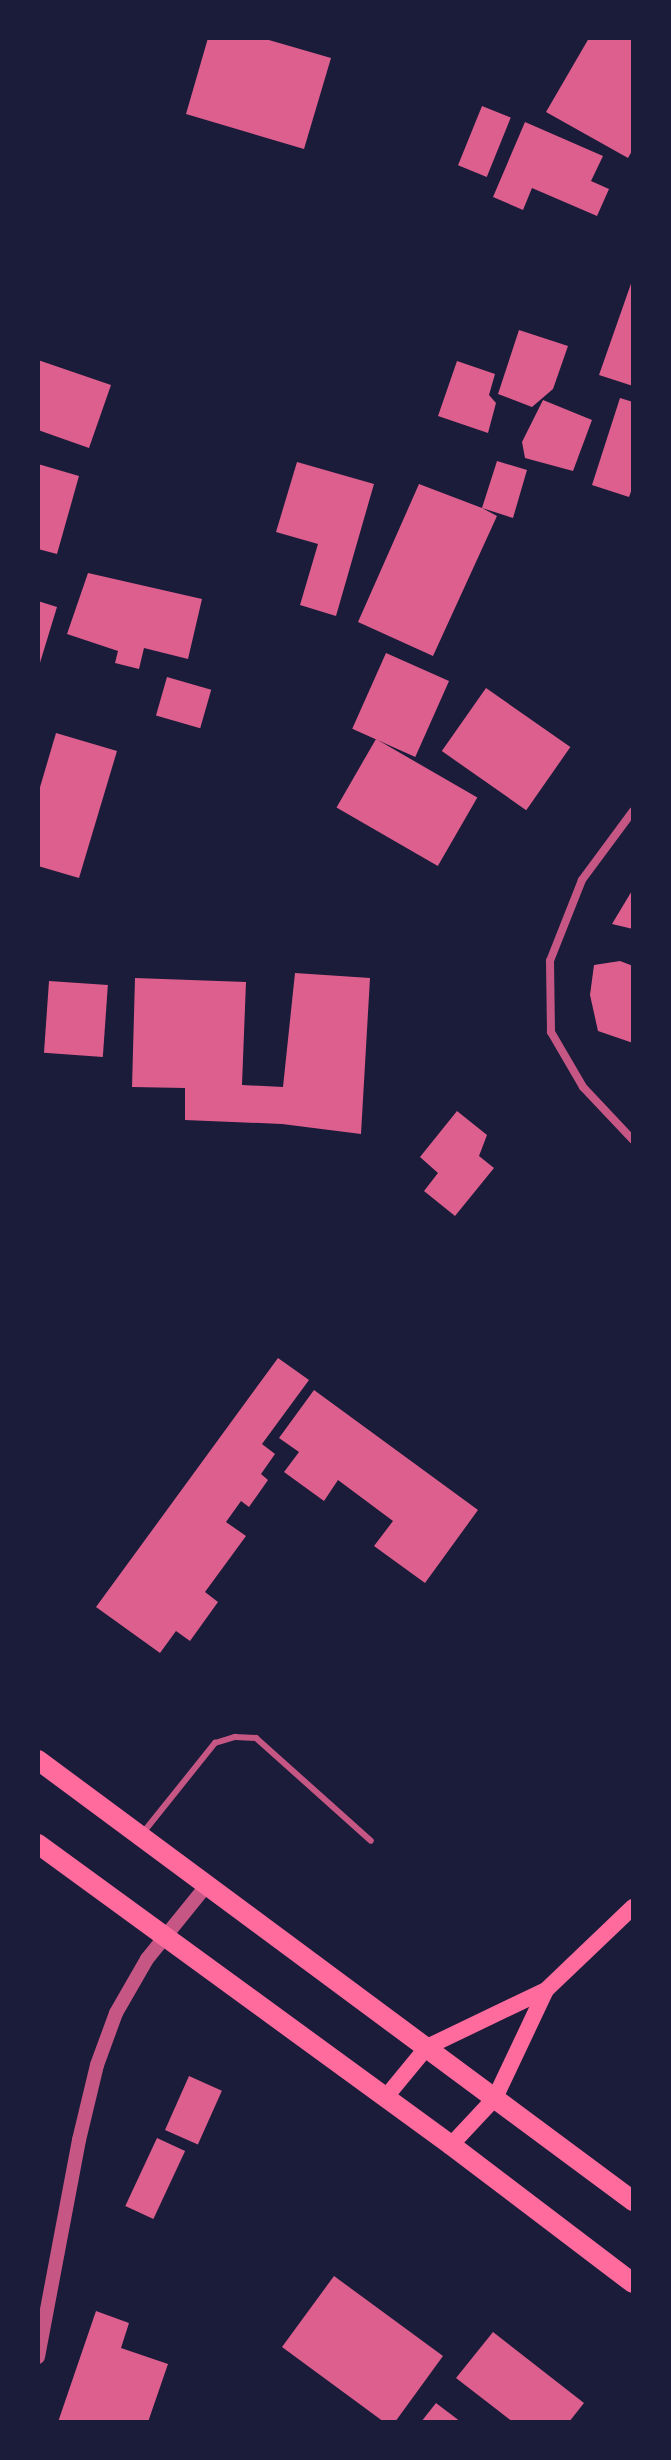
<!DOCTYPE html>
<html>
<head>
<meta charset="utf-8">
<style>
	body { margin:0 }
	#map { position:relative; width:671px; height:2460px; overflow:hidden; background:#1b1b3a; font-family:"Roboto Condensed",sans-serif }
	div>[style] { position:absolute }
	.building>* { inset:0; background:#dd5f8e; transform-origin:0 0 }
	.service>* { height:6px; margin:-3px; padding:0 3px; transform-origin:3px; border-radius:3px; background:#c65784 }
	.minor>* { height:8px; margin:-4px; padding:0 4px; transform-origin:4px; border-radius:4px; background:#c65784 }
	.tertiary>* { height:14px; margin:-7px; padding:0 7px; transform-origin:7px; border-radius:7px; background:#c65784 }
	.secondary>* { height:16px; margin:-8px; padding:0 8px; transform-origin:8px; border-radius:8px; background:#ff6b9d }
	.primary>* { height:20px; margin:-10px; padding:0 10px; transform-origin:10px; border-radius:10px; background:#ff6b9d }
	span { translate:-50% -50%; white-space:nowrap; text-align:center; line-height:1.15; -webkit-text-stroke:8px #1b1b3a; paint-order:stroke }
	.frame { position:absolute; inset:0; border:40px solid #1b1b3a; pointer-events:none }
</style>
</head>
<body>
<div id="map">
	<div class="building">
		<i style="clip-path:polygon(208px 38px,262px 38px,331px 58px,304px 149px,186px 114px)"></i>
		<i style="clip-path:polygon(589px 38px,633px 38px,633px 149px,628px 158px,546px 112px)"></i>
		<i style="left:482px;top:106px;width:31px;height:64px;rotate:22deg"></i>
		<i style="clip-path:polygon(525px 122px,603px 156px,591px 181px,609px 189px,597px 216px,532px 188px,523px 210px,493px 197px)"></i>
		<i style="clip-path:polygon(633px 278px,633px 386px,599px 375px)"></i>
		<i style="clip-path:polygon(519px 330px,568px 346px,553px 389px,532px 407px,498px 394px)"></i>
		<i style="clip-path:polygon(38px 360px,111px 385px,89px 448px,38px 430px)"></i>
		<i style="clip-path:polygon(457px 361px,495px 374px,489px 395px,496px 403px,488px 433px,438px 416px)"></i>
		<i style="clip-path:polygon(620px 398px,633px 402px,633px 486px,629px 497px,592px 485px)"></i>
		<i style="clip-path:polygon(543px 400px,592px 420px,573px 471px,525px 458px,522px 442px)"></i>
		<i style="clip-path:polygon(497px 461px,527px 470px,513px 518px,482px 508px,497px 516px,433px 656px,358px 622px,419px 484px,482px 508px)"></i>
		<i style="clip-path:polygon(297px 462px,374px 484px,336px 616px,300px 605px,318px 544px,276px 532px)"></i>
		<i style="clip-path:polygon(38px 464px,79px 476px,57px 554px,38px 549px)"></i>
		<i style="clip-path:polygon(88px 573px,202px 599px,188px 659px,144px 648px,139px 669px,115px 663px,118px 651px,67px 634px)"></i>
		<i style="clip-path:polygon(38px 601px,57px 607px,39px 666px,38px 666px)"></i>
		<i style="left:386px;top:653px;width:69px;height:83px;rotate:24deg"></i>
		<i style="left:167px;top:677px;width:46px;height:40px;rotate:16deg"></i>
		<i style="left:486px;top:688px;width:103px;height:77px;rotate:35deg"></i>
		<i style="clip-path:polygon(56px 733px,117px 751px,79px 878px,38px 866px,38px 794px)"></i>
		<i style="left:376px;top:739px;width:117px;height:79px;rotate:30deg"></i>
		<i style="clip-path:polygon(633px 889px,633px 929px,612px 924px)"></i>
		<i style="clip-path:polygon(620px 961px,633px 966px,633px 1043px,598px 1031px,590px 995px,594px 965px)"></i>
		<i style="clip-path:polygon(295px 973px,370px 978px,361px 1134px,282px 1124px,185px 1120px,185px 1088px,132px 1087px,135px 978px,246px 982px,242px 1085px,283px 1087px)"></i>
		<i style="left:49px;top:981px;width:59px;height:72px;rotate:4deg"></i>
		<i style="clip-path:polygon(457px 1111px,487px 1135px,479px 1156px,494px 1168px,455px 1216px,424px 1191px,438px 1173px,420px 1157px)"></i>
		<i style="clip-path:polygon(278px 1358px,309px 1380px,262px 1444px,275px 1454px,261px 1474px,268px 1480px,249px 1507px,241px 1501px,226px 1522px,246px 1536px,205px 1592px,218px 1602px,190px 1641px,176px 1631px,160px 1653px,96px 1607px)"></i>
		<i style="clip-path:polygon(314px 1390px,478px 1510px,425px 1583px,374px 1546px,393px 1521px,338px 1480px,324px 1501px,284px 1472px,299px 1452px,279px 1438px)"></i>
		<i style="left:189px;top:2076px;width:36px;height:59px;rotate:24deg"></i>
		<i style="left:157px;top:2138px;width:31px;height:75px;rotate:25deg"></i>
		<i style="clip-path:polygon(334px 2276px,443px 2356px,395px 2422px,384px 2422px,282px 2347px)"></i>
		<i style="clip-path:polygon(96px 2311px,129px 2323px,121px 2348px,168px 2364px,148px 2422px,58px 2422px)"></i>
		<i style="clip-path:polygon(493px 2332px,584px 2403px,569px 2422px,513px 2422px,456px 2378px)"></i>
		<i style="clip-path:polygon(436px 2403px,461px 2422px,421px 2422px)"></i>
	</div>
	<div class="service">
		<i style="left:142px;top:1834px;width:117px;rotate:-51.3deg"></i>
		<i style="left:215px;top:1743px;width:21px;rotate:-17deg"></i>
		<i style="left:235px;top:1737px;width:21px;rotate:3deg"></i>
		<i style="left:256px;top:1738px;width:154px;rotate:41.8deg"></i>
	</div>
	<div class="minor">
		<i style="left:633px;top:811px;width:86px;rotate:126.5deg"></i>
		<i style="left:582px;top:880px;width:87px;rotate:111.6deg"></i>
		<i style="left:550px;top:961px;width:71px;rotate:89.2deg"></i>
		<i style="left:551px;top:1032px;width:64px;rotate:59.8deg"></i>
		<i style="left:583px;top:1087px;width:73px;rotate:46.7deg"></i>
	</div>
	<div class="tertiary">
		<i style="left:38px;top:2357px;width:221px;rotate:-79.3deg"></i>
		<i style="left:79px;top:2140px;width:77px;rotate:-76.5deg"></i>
		<i style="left:97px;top:2065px;width:55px;rotate:-69.9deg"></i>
		<i style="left:116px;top:2013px;width:62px;rotate:-60.1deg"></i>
		<i style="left:147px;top:1959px;width:95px;rotate:-51deg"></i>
	</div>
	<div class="secondary">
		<i style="left:385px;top:2098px;width:66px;rotate:-50.5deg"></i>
		<i style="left:427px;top:2047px;width:132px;rotate:-25.6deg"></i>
		<i style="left:546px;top:1990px;width:120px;rotate:-43.7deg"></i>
		<i style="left:451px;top:2145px;width:64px;rotate:-46.9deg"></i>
		<i style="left:495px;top:2098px;width:119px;rotate:-64.7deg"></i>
	</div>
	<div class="primary">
		<i style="left:38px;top:1760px;width:741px;rotate:36.54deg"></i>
		<i style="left:38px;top:1844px;width:511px;rotate:36.09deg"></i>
		<i style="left:451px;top:2145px;width:228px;rotate:37.2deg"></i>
	</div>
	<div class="frame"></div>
</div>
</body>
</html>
